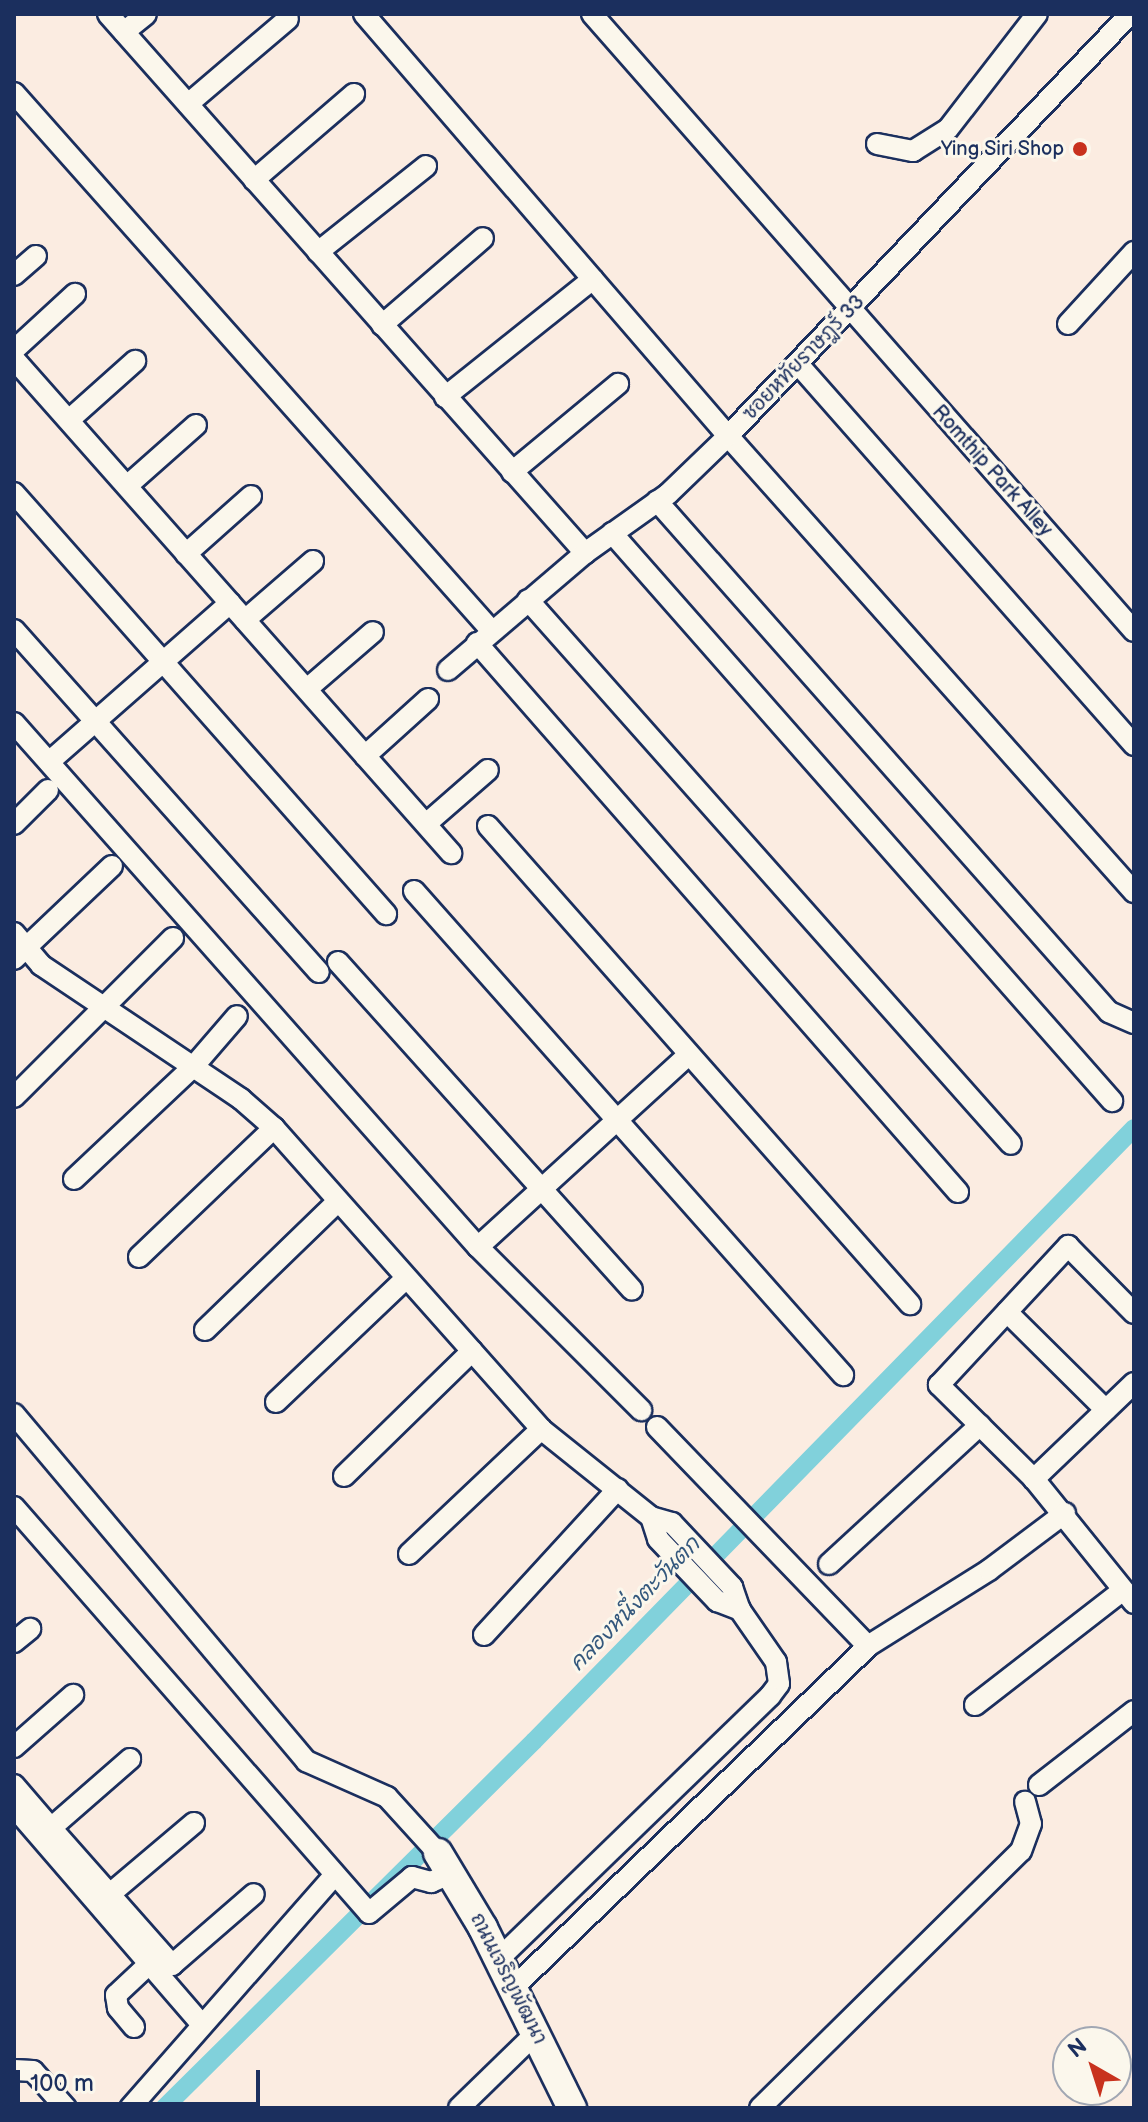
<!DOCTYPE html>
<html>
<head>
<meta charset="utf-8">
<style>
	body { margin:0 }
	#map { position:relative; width:1148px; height:2122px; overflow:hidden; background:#fbece1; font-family:"Balsamiq Sans","Playpen Sans Thai",sans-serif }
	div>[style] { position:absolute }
	.canal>* { height:18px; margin:-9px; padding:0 9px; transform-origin:9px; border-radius:9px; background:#81d1db }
	.roads { filter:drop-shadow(2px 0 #1b2f5e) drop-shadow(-2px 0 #1b2f5e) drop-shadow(0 2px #1b2f5e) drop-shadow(0 -2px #1b2f5e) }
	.street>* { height:20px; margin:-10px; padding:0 10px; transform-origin:10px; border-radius:10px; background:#fbf7ec }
	.secondary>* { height:28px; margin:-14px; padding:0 14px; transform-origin:14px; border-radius:14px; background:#fbf7ec }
	.dots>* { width:22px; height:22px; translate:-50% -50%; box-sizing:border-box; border:4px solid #fbf7ec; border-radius:50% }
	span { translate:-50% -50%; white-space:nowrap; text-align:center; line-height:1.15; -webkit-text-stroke:6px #fbf7ec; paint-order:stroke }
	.poi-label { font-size:20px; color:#1b2f5e }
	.right { translate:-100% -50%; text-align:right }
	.street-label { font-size:20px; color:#1b2f5e }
	.water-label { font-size:22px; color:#34587d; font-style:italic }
	.frame { position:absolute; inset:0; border:16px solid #1b2f5e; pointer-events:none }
	.north { position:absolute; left:1052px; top:2026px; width:80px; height:80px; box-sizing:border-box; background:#fbf7ec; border:2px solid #a1a7b3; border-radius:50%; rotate:321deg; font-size:22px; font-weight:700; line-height:32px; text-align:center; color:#1b2f5e }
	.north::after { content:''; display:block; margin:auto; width:28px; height:36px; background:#c8321e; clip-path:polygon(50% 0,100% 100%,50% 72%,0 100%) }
	.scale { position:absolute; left:16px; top:2070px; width:244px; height:36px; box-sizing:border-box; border:4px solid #1b2f5e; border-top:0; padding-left:10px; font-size:24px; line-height:28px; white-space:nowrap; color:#1b2f5e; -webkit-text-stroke:6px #fbf7ec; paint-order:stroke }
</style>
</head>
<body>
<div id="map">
	<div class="canal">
		<i style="left:164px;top:2108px;width:521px;rotate:-44.77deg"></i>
		<i style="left:534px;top:1741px;width:858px;rotate:-45.61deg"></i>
	</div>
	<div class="roads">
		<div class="street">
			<i style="left:108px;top:14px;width:720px;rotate:48.49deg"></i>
			<i style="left:364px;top:14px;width:557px;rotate:49.22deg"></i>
			<i style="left:728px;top:436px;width:611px;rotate:48.32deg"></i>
			<i style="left:592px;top:14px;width:821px;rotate:48.7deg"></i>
			<i style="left:124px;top:32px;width:28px;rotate:-39deg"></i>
			<i style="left:14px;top:93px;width:718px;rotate:48.39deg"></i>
			<i style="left:188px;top:104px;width:131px;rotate:-40.4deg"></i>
			<i style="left:877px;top:144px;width:37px;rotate:11deg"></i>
			<i style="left:913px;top:151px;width:41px;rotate:-32.2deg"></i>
			<i style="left:948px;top:129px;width:145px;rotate:-52.3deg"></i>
			<i style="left:254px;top:180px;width:132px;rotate:-40.7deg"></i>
			<i style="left:318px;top:252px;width:138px;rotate:-38.5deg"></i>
			<i style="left:14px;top:275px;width:29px;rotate:-41deg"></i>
			<i style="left:1068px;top:324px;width:98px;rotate:-47.5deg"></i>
			<i style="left:382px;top:325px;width:133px;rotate:-40.7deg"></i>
			<i style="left:14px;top:350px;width:83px;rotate:-42.6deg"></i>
			<i style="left:14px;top:359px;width:660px;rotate:48.5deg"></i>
			<i style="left:798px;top:364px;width:508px;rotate:48.59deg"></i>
			<i style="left:445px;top:397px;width:189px;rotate:-38.6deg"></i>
			<i style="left:69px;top:420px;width:89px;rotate:-41.8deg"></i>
			<i style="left:512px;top:472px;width:138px;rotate:-39.7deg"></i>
			<i style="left:127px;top:486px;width:92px;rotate:-41.5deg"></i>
			<i style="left:14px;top:493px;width:562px;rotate:48.54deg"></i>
			<i style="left:657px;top:501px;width:682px;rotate:48.51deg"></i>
			<i style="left:1109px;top:1012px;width:27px;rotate:24deg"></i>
			<i style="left:612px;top:533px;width:757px;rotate:48.64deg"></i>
			<i style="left:186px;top:554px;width:87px;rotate:-41.7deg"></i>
			<i style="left:528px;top:600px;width:727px;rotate:48.4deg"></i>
			<i style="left:245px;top:620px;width:90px;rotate:-40.9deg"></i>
			<i style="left:14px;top:630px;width:458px;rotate:48.3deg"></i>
			<i style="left:477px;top:643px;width:730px;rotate:48.78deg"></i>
			<i style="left:448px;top:670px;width:180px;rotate:-40.5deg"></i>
			<i style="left:585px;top:553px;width:102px;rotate:-35.4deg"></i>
			<i style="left:668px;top:494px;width:83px;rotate:-44deg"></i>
			<i style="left:728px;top:436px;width:583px;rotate:-46.39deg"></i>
			<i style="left:307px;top:689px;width:87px;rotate:-40.8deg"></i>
			<i style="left:14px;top:723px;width:700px;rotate:48.48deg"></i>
			<i style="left:478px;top:1247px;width:231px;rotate:45deg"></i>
			<i style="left:365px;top:756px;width:85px;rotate:-42.1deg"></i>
			<i style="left:49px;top:762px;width:241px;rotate:-41.3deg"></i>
			<i style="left:14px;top:824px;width:48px;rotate:-45deg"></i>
			<i style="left:426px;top:824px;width:82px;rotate:-41.1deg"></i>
			<i style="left:488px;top:826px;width:638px;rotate:48.56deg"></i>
			<i style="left:414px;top:891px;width:647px;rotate:48.45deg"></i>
			<i style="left:14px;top:933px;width:42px;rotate:49.8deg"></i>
			<i style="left:41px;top:965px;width:241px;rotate:33.8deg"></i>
			<i style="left:241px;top:1099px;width:44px;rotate:41.3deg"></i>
			<i style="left:274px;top:1128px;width:402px;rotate:48.4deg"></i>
			<i style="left:541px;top:1429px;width:141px;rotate:38.7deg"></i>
			<i style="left:651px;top:1517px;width:22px;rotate:16deg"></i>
			<i style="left:672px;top:1523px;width:88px;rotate:46.8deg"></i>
			<i style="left:732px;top:1587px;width:24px;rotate:71deg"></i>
			<i style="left:740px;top:1610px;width:63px;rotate:55.3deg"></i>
			<i style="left:776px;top:1662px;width:22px;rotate:82deg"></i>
			<i style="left:779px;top:1684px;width:15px;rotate:127deg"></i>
			<i style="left:770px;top:1696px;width:378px;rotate:135.9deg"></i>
			<i style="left:14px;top:959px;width:135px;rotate:-43.5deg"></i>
			<i style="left:338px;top:962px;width:440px;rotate:48.1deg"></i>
			<i style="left:14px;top:1097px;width:225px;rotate:-45deg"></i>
			<i style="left:74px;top:1179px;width:163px;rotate:-43.3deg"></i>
			<i style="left:193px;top:1067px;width:67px;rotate:-49.2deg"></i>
			<i style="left:478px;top:1247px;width:285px;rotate:-42.4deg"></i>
			<i style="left:139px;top:1257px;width:187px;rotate:-43.7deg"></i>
			<i style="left:1007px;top:1312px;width:139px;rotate:44.7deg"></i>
			<i style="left:205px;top:1330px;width:184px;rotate:-44.1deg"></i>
			<i style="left:1134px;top:1383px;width:139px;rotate:136.2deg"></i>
			<i style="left:1034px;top:1479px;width:159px;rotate:51.1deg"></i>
			<i style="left:276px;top:1402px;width:177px;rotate:-43.6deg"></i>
			<i style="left:14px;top:1414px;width:454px;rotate:49.9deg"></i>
			<i style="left:306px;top:1761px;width:89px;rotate:24deg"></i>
			<i style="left:387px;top:1797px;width:76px;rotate:47.7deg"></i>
			<i style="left:657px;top:1427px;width:304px;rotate:46.1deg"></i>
			<i style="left:344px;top:1476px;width:179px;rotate:-44.3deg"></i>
			<i style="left:1034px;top:1479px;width:134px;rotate:-135.3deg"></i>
			<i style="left:939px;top:1385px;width:190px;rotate:-47.1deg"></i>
			<i style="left:1068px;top:1246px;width:94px;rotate:45.4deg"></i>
			<i style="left:14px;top:1507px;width:539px;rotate:48.83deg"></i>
			<i style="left:369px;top:1913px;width:56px;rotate:-39.9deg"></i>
			<i style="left:412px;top:1877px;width:20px;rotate:15deg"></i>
			<i style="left:431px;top:1882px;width:23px;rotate:-23deg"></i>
			<i style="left:651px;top:1517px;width:23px;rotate:72deg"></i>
			<i style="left:658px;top:1539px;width:86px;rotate:46.4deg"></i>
			<i style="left:717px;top:1601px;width:25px;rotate:21deg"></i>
			<i style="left:409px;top:1554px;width:182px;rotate:-43.4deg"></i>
			<i style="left:829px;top:1564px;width:205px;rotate:-42.6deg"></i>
			<i style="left:484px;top:1635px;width:198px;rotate:-47.5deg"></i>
			<i style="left:14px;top:1642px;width:21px;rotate:-39deg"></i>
			<i style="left:975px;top:1705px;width:187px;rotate:-37.8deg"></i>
			<i style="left:14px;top:1747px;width:79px;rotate:-41.4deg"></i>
			<i style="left:14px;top:1785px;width:57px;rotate:49.3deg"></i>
			<i style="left:51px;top:1828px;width:105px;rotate:-41.1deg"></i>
			<i style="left:1039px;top:1785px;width:120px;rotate:-37.9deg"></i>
			<i style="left:14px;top:1807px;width:286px;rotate:49.2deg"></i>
			<i style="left:51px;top:1828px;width:183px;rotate:48.5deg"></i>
			<i style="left:172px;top:1965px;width:108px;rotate:-40.9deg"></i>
			<i style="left:110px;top:1894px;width:110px;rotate:-40.2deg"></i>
			<i style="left:513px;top:1988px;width:493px;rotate:-43.9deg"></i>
			<i style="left:868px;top:1646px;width:143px;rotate:-32.1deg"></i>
			<i style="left:989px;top:1570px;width:95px;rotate:-36.9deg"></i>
			<i style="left:134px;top:2027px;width:25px;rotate:-130deg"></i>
			<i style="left:118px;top:2008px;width:13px;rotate:-99deg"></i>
			<i style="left:116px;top:1995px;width:45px;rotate:-43.2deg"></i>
			<i style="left:14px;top:2070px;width:19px;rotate:3deg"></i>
			<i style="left:33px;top:2071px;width:50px;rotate:48.3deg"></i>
			<i style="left:130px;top:2108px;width:310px;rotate:-48.7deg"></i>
			<i style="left:459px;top:2108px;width:107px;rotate:-44.2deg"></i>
			<i style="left:760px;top:2108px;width:366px;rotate:-44.6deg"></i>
			<i style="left:1021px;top:1851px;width:29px;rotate:-70deg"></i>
			<i style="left:1031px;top:1824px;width:23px;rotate:-105deg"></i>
		</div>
		<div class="secondary">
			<i style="left:438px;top:1853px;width:87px;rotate:59deg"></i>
			<i style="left:483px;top:1928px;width:201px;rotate:63.7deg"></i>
		</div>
	</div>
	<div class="dots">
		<i style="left:1080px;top:149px;background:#c8321e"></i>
	</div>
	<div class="poi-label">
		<span class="right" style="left:1064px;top:149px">Ying Siri Shop</span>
	</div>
	<div class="street-label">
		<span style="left:804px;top:358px;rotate:-46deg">ซอยหทัยราษฎร์ 33</span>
		<span style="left:992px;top:471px;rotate:48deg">Romthip Park Alley</span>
		<span style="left:508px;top:1979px;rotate:63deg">ถนนเจริญพัฒนา</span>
	</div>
	<div class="water-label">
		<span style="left:635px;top:1604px;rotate:-46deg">คลองหนึ่งตะวันตก</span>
	</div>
	<div class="frame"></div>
	<div class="north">N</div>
	<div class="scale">100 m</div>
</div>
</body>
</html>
